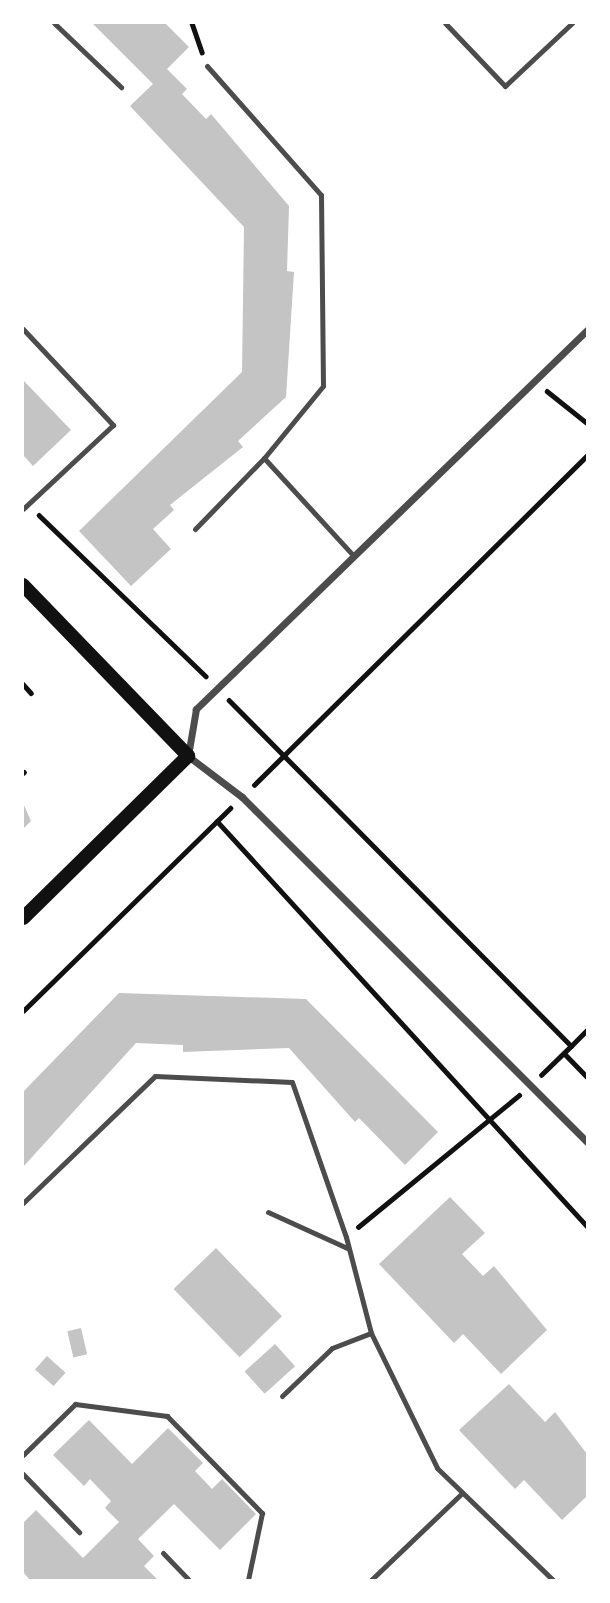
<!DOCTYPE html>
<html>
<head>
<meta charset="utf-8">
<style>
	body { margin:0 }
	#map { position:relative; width:610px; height:1603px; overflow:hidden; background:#fff; font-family:"Alegreya Sans",sans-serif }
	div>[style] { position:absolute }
	.building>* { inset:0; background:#c4c4c4; transform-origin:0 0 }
	.path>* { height:4.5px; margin:-2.25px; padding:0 2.25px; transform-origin:2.25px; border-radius:2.25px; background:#111 }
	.service>* { height:5px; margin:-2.5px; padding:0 2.5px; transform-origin:2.5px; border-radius:2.5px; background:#4c4c4c }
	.minor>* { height:7px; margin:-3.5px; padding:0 3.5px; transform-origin:3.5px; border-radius:3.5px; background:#4c4c4c }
	.secondary>* { height:14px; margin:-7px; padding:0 7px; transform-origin:7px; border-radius:7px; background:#111 }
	span { translate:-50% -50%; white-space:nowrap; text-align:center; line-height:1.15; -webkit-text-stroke:5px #fff; paint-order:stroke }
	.frame { position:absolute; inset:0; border:24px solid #fff; pointer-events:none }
</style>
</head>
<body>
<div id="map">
	<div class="building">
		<i style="clip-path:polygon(92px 23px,165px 23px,189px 47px,167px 69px,187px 89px,182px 94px,206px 119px,211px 114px,289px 206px,287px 271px,294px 272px,286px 397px,238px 441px,243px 447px,170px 505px,174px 510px,153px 529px,171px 549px,131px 586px,79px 531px,242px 372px,244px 227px,130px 106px,153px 84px)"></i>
		<i style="clip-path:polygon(23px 380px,71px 430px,33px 466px,23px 455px)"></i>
		<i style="clip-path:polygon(23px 803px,31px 821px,23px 829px)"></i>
		<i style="clip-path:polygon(119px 993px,306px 999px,438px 1132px,405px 1165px,359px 1118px,355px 1122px,289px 1048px,183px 1052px,183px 1045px,136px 1043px,23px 1167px,23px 1092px)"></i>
		<i style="clip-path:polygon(450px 1197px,485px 1233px,462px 1254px,483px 1276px,494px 1266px,547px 1330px,501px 1374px,463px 1334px,454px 1343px,379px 1264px)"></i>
		<i style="left:216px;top:1248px;width:95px;height:59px;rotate:46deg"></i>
		<i style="left:81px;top:1328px;width:27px;height:14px;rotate:77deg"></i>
		<i style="left:275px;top:1344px;width:30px;height:41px;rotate:48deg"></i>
		<i style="left:47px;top:1356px;width:25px;height:18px;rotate:42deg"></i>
		<i style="clip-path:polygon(509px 1384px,545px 1422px,555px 1412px,587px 1454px,587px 1496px,562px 1520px,524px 1480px,515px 1489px,459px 1430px)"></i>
		<i style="clip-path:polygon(89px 1420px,132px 1464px,168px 1428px,203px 1463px,195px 1471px,212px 1489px,222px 1479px,256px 1514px,220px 1550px,174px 1504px,138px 1539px,154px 1556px,144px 1566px,158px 1580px,30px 1580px,23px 1572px,23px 1523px,36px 1510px,83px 1558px,119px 1522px,105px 1508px,111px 1501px,90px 1479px,84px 1486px,53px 1455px)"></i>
	</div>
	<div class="path">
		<i style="left:192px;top:23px;width:31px;rotate:71deg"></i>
		<i style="left:547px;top:391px;width:51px;rotate:38.7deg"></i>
		<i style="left:39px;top:515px;width:232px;rotate:44deg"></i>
		<i style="left:23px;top:684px;width:12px;rotate:48deg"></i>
		<i style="left:229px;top:700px;width:486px;rotate:45.3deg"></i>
		<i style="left:571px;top:1046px;width:23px;rotate:-45deg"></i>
		<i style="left:23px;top:773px;width:1px;rotate:-45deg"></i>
		<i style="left:254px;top:785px;width:468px;rotate:-44.7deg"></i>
		<i style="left:217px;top:821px;width:549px;rotate:47.59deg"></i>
		<i style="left:23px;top:1011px;width:290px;rotate:-44.4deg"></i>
		<i style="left:564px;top:1053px;width:33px;rotate:46deg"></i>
		<i style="left:541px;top:1075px;width:42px;rotate:-44deg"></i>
		<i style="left:358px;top:1227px;width:208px;rotate:-39.3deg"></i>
	</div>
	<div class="service">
		<i style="left:54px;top:23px;width:93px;rotate:43.7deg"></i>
		<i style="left:445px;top:23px;width:87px;rotate:46.4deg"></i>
		<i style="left:505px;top:86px;width:92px;rotate:-43.2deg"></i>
		<i style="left:207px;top:66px;width:172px;rotate:48.5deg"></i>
		<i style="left:321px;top:195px;width:191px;rotate:89.4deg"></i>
		<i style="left:323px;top:386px;width:93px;rotate:129.3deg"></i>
		<i style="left:264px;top:458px;width:130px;rotate:47.5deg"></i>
		<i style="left:23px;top:329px;width:132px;rotate:46.8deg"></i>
		<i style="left:113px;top:425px;width:123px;rotate:137deg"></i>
		<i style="left:195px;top:529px;width:99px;rotate:-45.8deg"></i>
		<i style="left:23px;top:1203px;width:183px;rotate:-43.9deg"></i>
		<i style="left:155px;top:1076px;width:137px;rotate:2.5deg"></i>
		<i style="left:292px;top:1082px;width:164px;rotate:70.8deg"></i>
		<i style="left:346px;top:1237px;width:99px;rotate:75.4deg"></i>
		<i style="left:371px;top:1333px;width:150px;rotate:63.9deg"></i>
		<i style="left:437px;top:1468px;width:161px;rotate:44deg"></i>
		<i style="left:268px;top:1212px;width:87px;rotate:24.5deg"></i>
		<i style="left:282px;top:1396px;width:69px;rotate:-43.8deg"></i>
		<i style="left:332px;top:1348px;width:42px;rotate:-21deg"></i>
		<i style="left:23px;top:1455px;width:73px;rotate:-44.4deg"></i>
		<i style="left:75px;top:1404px;width:93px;rotate:7.4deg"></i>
		<i style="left:167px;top:1416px;width:136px;rotate:45.6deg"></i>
		<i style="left:262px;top:1513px;width:68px;rotate:101.8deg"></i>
		<i style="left:23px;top:1474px;width:81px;rotate:46deg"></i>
		<i style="left:163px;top:1553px;width:37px;rotate:46deg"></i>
		<i style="left:371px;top:1580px;width:126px;rotate:-43.7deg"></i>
	</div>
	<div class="minor">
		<i style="left:587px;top:330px;width:545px;rotate:135.89deg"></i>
		<i style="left:196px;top:709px;width:48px;rotate:99.7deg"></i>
		<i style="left:188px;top:756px;width:68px;rotate:37.2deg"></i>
		<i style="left:242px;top:797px;width:488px;rotate:45deg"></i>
	</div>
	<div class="secondary">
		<i style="left:23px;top:585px;width:238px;rotate:46deg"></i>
		<i style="left:188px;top:756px;width:231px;rotate:135.5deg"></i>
	</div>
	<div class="frame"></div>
</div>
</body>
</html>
